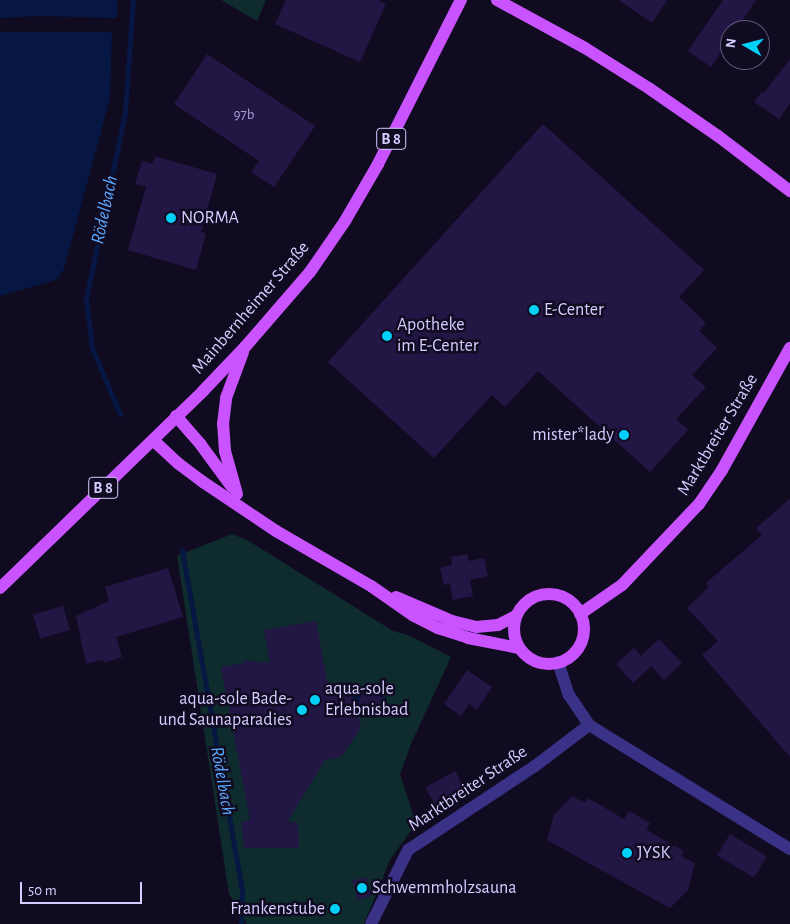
<!DOCTYPE html>
<html>
<head>
<meta charset="utf-8">
<style>
	body { margin:0 }
	#map { position:relative; width:790px; height:924px; overflow:hidden; background:#110b22; font-family:"Alegreya Sans",sans-serif }
	div>[style] { position:absolute }
	.green>* { inset:0; background:#0e2c2d }
	.water>* { inset:0; background:#051742 }
	.stream>* { height:5px; margin:-2.5px; padding:0 2.5px; transform-origin:2.5px; border-radius:2.5px; background:#051742 }
	.building>* { inset:0; background:#221645; transform-origin:0 0 }
	.minor>* { height:12px; margin:-6px; padding:0 6px; transform-origin:6px; border-radius:6px; background:#3a3286 }
	.major>* { height:12px; margin:-6px; padding:0 6px; transform-origin:6px; border-radius:6px; background:#c954ff }
	.major>.ring { margin:-6px; padding:0; box-sizing:content-box; background:none; border:12px solid #c954ff; border-radius:50% }
	.dots>* { width:14px; height:14px; translate:-50% -50%; box-sizing:border-box; border:2px solid #110b22; border-radius:50% }
	span { translate:-50% -50%; white-space:nowrap; text-align:center; line-height:1.15; -webkit-text-stroke:5px #110b22; paint-order:stroke }
	.number-label { font-size:15px; color:#a89fd0 }
	.number-label span { -webkit-text-stroke-width:0 }
	.shield-label span { padding:1px 4px; background:#110b22; border:1px solid; border-radius:4px; -webkit-text-stroke-width:0 }
	.shield-label { font-size:16px; color:#d5cdff; font-weight:700 }
	.poi-label { font-size:18px; color:#d5cdff }
	.left { translate:0 -50%; text-align:left }
	.right { translate:-100% -50%; text-align:right }
	.street-label { font-size:18px; color:#d5cdff }
	.water-label { font-size:19px; color:#5ba9ff; font-style:italic }
	.north { position:absolute; left:720px; top:20px; width:50px; height:50px; box-sizing:border-box; background:#110b22; border:1px solid #5f597a; border-radius:50%; rotate:278deg; font-size:14px; font-weight:700; line-height:20px; text-align:center; color:#d5cdff }
	.north::after { content:''; display:block; margin:auto; width:18px; height:22px; background:#00d0f8; clip-path:polygon(50% 0,100% 100%,50% 72%,0 100%) }
	.scale { position:absolute; left:20px; top:882px; width:122px; height:22px; box-sizing:border-box; border:2px solid #d5cdff; border-top:0; padding-left:6px; font-size:15px; line-height:18px; white-space:nowrap; color:#d5cdff; -webkit-text-stroke:4px #110b22; paint-order:stroke }
</style>
</head>
<body>
<div id="map">
	<div class="green">
		<i style="clip-path:polygon(221px 0,266px 0,257px 21px)"></i>
		<i style="clip-path:polygon(232px 534px,247px 540px,393px 631px,408px 635px,451px 657px,411px 744px,400px 774px,416px 824px,391px 858px,364px 924px,247px 924px,229px 894px,177px 556px)"></i>
	</div>
	<div class="water">
		<i style="clip-path:polygon(0 0,117px 0,117px 18px,39px 16px,0 18px)"></i>
		<i style="clip-path:polygon(0 32px,112px 32px,110px 98px,64px 269px,56px 280px,0 296px)"></i>
		<i style="clip-path:polygon(358px 687px,381px 691px,387px 699px,383px 713px,376px 716px,358px 714px,345px 705px)"></i>
	</div>
	<div class="stream">
		<i style="left:120px;top:414px;width:72px;rotate:-113deg"></i>
		<i style="left:92px;top:348px;width:49px;rotate:-97deg"></i>
		<i style="left:86px;top:299px;width:190px;rotate:-78.2deg"></i>
		<i style="left:125px;top:113px;width:113px;rotate:-86deg"></i>
		<i style="left:182px;top:550px;width:347px;rotate:80deg"></i>
		<i style="left:242px;top:892px;width:32px;rotate:92deg"></i>
	</div>
	<div class="building">
		<i style="clip-path:polygon(286px 0,378px 0,386px 4px,360px 62px,275px 24px)"></i>
		<i style="clip-path:polygon(619px 0,667px 0,652px 23px)"></i>
		<i style="clip-path:polygon(723px 0,756px 0,736px 30px,730px 30px,730px 38px,711px 67px,688px 51px)"></i>
		<i style="clip-path:polygon(207px 54px,315px 126px,274px 187px,251px 172px,259px 161px,174px 104px)"></i>
		<i style="clip-path:polygon(790px 59px,790px 103px,779px 119px,754px 102px,762px 92px,764px 93px)"></i>
		<i style="clip-path:polygon(543px 124px,704px 270px,679px 297px,706px 323px,699px 331px,717px 348px,692px 375px,706px 387px,676px 419px,688px 430px,650px 472px,538px 371px,505px 407px,492px 395px,434px 458px,328px 362px)"></i>
		<i style="clip-path:polygon(155px 156px,217px 174px,201px 232px,206px 233px,196px 270px,128px 250px,146px 187px,135px 184px,142px 161px,153px 164px)"></i>
		<i style="clip-path:polygon(790px 499px,790px 757px,702px 655px,718px 641px,687px 608px,709px 587px,706px 583px,762px 535px,756px 528px)"></i>
		<i style="clip-path:polygon(467px 554px,469px 561px,484px 558px,488px 576px,470px 580px,473px 596px,453px 600px,450px 584px,444px 585px,440px 568px,452px 565px,451px 557px)"></i>
		<i style="clip-path:polygon(168px 568px,183px 617px,116px 637px,122px 657px,104px 663px,103px 660px,86px 664px,76px 616px,109px 601px,105px 587px)"></i>
		<i style="left:63px;top:606px;width:25px;height:31px;rotate:74deg"></i>
		<i style="clip-path:polygon(316px 621px,327px 681px,355px 700px,361px 728px,341px 757px,325px 760px,288px 821px,298px 823px,299px 848px,244px 848px,241px 822px,250px 820px,221px 667px,244px 663px,244px 660px,270px 663px,264px 630px)"></i>
		<i style="clip-path:polygon(659px 639px,682px 663px,664px 680px,651px 666px,633px 683px,616px 664px,634px 648px,641px 656px)"></i>
		<i style="clip-path:polygon(467px 670px,492px 687px,477px 710px,469px 704px,461px 716px,444px 704px)"></i>
		<i style="clip-path:polygon(364px 689px,373px 691px,384px 699px,380px 711px,376px 713px,357px 708px)"></i>
		<i style="left:455px;top:771px;width:25px;height:34px;rotate:61deg"></i>
		<i style="clip-path:polygon(572px 796px,585px 803px,588px 798px,624px 819px,629px 811px,650px 823px,646px 830px,684px 851px,681px 856px,695px 863px,688px 890px,670px 908px,547px 840px,554px 815px)"></i>
		<i style="left:730px;top:834px;width:43px;height:25px;rotate:31deg"></i>
		<i style="left:366px;top:877px;width:20px;height:14px;rotate:75deg"></i>
	</div>
	<div class="minor">
		<i style="left:558px;top:662px;width:35px;rotate:72deg"></i>
		<i style="left:569px;top:695px;width:36px;rotate:56deg"></i>
		<i style="left:589px;top:725px;width:236px;rotate:31.7deg"></i>
		<i style="left:371px;top:924px;width:83px;rotate:-63.4deg"></i>
		<i style="left:408px;top:850px;width:152px;rotate:-33.5deg"></i>
		<i style="left:535px;top:766px;width:68px;rotate:-37.2deg"></i>
	</div>
	<div class="major">
		<i style="left:497px;top:0;width:100px;rotate:28.6deg"></i>
		<i style="left:585px;top:48px;width:77px;rotate:32.2deg"></i>
		<i style="left:650px;top:89px;width:83px;rotate:34.7deg"></i>
		<i style="left:718px;top:136px;width:91px;rotate:37.4deg"></i>
		<i style="left:176px;top:416px;width:38px;rotate:49deg"></i>
		<i style="left:201px;top:445px;width:52px;rotate:53.6deg"></i>
		<i style="left:153px;top:440px;width:35px;rotate:43deg"></i>
		<i style="left:179px;top:464px;width:30px;rotate:37deg"></i>
		<i style="left:203px;top:482px;width:88px;rotate:33.9deg"></i>
		<i style="left:276px;top:531px;width:110px;rotate:30.1deg"></i>
		<i style="left:371px;top:586px;width:52px;rotate:34.9deg"></i>
		<i style="left:414px;top:616px;width:27px;rotate:27deg"></i>
		<i style="left:438px;top:628px;width:32px;rotate:18deg"></i>
		<i style="left:468px;top:638px;width:52px;rotate:11.1deg"></i>
		<i style="left:237px;top:494px;width:45px;rotate:-105.6deg"></i>
		<i style="left:225px;top:451px;width:27px;rotate:-94deg"></i>
		<i style="left:223px;top:424px;width:26px;rotate:-83deg"></i>
		<i style="left:226px;top:398px;width:49px;rotate:-69.7deg"></i>
		<i style="left:0;top:588px;width:283px;rotate:-44.1deg"></i>
		<i style="left:203px;top:391px;width:61px;rotate:-46.3deg"></i>
		<i style="left:245px;top:347px;width:99px;rotate:-49.1deg"></i>
		<i style="left:310px;top:272px;width:62px;rotate:-55.5deg"></i>
		<i style="left:345px;top:221px;width:66px;rotate:-59.9deg"></i>
		<i style="left:378px;top:164px;width:184px;rotate:-63.2deg"></i>
		<i class="ring" style="left:514px;top:594px;width:58px;height:58px"></i>
		<i style="left:396px;top:597px;width:61px;rotate:23.2deg"></i>
		<i style="left:452px;top:621px;width:25px;rotate:14deg"></i>
		<i style="left:476px;top:627px;width:22px;rotate:-5deg"></i>
		<i style="left:498px;top:625px;width:20px;rotate:-27deg"></i>
		<i style="left:580px;top:614px;width:51px;rotate:-34.6deg"></i>
		<i style="left:622px;top:585px;width:112px;rotate:-46.5deg"></i>
		<i style="left:699px;top:504px;width:41px;rotate:-55.9deg"></i>
		<i style="left:722px;top:470px;width:140px;rotate:-60.9deg"></i>
	</div>
	<div class="dots">
		<i style="left:171px;top:218px;background:#00d0f8"></i>
		<i style="left:534px;top:310px;background:#00d0f8"></i>
		<i style="left:387px;top:336px;background:#00d0f8"></i>
		<i style="left:624px;top:435px;background:#00d0f8"></i>
		<i style="left:315px;top:700px;background:#00d0f8"></i>
		<i style="left:302px;top:710px;background:#00d0f8"></i>
		<i style="left:627px;top:853px;background:#00d0f8"></i>
		<i style="left:362px;top:888px;background:#00d0f8"></i>
		<i style="left:335px;top:909px;background:#00d0f8"></i>
	</div>
	<div class="number-label">
		<span style="left:244px;top:115px">97b</span>
	</div>
	<div class="shield-label">
		<span style="left:391px;top:139px">B 8</span>
		<span style="left:103px;top:488px">B 8</span>
	</div>
	<div class="poi-label">
		<span class="left" style="left:181px;top:218px">NORMA</span>
		<span class="left" style="left:544px;top:310px">E-Center</span>
		<span class="left" style="left:397px;top:336px">Apotheke<br>im E-Center</span>
		<span class="right" style="left:614px;top:435px">mister*lady</span>
		<span class="left" style="left:325px;top:700px">aqua-sole<br>Erlebnisbad</span>
		<span class="right" style="left:292px;top:710px">aqua-sole Bade-<br>und Saunaparadies</span>
		<span class="left" style="left:637px;top:853px">JYSK</span>
		<span class="left" style="left:372px;top:888px">Schwemmholzsauna</span>
		<span class="right" style="left:325px;top:909px">Frankenstube</span>
	</div>
	<div class="street-label">
		<span style="left:251px;top:308px;rotate:-49deg">Mainbernheimer Straße</span>
		<span style="left:718px;top:435px;rotate:-59deg">Marktbreiter Straße</span>
		<span style="left:468px;top:789px;rotate:-34deg">Marktbreiter Straße</span>
	</div>
	<div class="water-label">
		<span style="left:105px;top:210px;rotate:-78deg">Rödelbach</span>
		<span style="left:222px;top:781px;rotate:80deg">Rödelbach</span>
	</div>
	<div class="north">N</div>
	<div class="scale">50 m</div>
</div>
</body>
</html>
